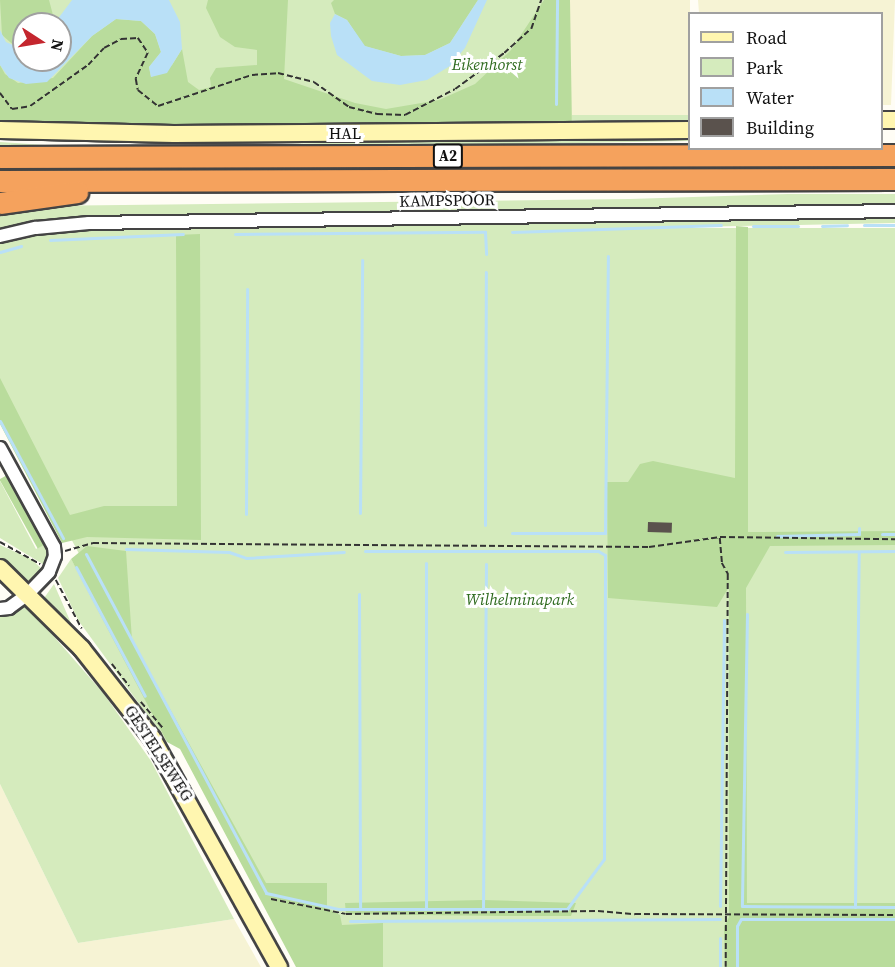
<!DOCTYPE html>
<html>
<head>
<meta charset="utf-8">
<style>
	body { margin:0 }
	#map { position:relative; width:895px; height:967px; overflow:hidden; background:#fffdf5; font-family:"Source Serif 4",serif }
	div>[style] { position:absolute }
	.farmland>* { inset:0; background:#f6f3d4; transform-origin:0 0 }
	.green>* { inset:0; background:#d5ebbd; transform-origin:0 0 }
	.forest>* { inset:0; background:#b9dc9c; transform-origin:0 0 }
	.water>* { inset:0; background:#b9e0f7 }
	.stream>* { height:3px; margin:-1.5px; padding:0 1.5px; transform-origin:1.5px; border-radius:1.5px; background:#b9e0f7 }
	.building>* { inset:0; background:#5a524d; transform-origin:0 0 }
	.path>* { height:1.5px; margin-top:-0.75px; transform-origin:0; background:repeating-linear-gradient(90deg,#333 0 6px,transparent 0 9px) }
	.roads { filter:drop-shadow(2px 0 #444) drop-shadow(-2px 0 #444) drop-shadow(0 2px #444) drop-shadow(0 -2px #444) }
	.street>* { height:12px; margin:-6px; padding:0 6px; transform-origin:6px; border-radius:6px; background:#fff }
	.secondary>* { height:16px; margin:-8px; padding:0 8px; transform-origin:8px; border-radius:8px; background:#fff6b0 }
	.highway>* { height:21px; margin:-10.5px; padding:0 10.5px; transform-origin:10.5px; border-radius:10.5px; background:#f5a25d }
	span { translate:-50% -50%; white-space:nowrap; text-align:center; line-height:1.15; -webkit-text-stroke:6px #fff; paint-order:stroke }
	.shield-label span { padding:2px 4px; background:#fff; border:2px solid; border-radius:4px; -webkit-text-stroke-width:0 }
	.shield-label { font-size:15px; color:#111; font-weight:700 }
	.park-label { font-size:16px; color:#2f6b1f; font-style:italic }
	.street-label { font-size:16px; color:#111 }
	.legend { position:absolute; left:688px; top:12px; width:195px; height:138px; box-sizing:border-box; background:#fff; border:2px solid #a0a0a0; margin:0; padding:8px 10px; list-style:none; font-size:18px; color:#111 }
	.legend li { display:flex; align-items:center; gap:12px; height:30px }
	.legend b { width:30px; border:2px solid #a0a0a0 }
	.north { position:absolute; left:12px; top:12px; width:60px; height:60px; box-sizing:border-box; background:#fff; border:2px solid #a0a0a0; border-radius:50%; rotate:102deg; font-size:16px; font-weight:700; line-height:24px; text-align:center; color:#111 }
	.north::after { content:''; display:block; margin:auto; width:21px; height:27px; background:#c4262e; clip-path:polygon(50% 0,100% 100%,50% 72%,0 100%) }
</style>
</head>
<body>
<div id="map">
	<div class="farmland">
		<i style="left:570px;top:0;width:120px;height:119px"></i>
		<i style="clip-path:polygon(698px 0,895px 0,891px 105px,882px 105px,882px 14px,699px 13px)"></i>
		<i style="clip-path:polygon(0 784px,78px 943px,234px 919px,261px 967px,0 967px)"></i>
	</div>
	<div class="green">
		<i style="clip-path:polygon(evenodd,0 0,560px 0,559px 128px,0 120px,0 0,24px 24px,60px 24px,60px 60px,24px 60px,24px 24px)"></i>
		<i style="left:689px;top:115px;width:10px;height:117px;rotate:90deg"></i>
		<i style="clip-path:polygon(690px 135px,689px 141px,89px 152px,0 148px,0 142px,89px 148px)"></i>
		<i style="clip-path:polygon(788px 194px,895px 194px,895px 207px,118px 217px,38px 222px,0 231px,0 212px,34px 206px,630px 199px)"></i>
		<i style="clip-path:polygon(895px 212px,895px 223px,643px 228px,895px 228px,895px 967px,297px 967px,0 404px,0 239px,62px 228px)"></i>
		<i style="clip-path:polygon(0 481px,36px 549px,47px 543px,50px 554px,46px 566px,0 538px)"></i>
		<i style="clip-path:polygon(0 545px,31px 559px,43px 570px,30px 589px,0 561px)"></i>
		<i style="clip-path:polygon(71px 559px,94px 600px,167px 742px,78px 620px,58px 578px)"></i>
		<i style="clip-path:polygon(54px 584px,71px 623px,79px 639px,42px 601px)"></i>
		<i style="clip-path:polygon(23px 601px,104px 694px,151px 761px,234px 919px,78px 943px,0 784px,0 612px)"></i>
	</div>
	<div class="forest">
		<i style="clip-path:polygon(0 0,49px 0,53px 15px,59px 18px,54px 24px,24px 24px,24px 50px,18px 49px,2px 35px)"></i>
		<i style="clip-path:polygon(208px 0,288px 0,284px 79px,355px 103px,386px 109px,439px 100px,475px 84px,511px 50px,544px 0,570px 0,572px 128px,0 125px,0 65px,5px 74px,18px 83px,53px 78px,92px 36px,116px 19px,141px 21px,155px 34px,161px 52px,149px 67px,151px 77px,172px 65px,182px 49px,188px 82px,199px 90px,211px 87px,210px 78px,216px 68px,257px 65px,257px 50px,235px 47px,220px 37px,206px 8px)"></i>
		<i style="clip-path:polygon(334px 0,478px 0,450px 43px,425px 55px,401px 56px,364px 46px,347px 20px,335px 14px,331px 3px)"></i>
		<i style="clip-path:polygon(736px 226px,748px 227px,748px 532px,895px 531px,895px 545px,770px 546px,746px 588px,747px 903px,895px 903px,895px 967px,725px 967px,724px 927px,729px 917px,729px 587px,717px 607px,608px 598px,607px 482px,628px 482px,640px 464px,653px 461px,735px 478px)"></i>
		<i style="clip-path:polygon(200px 234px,201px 540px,87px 537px,62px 543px,0 424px,0 378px,70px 515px,104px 506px,177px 506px,176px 235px)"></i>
		<i style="left:9px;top:474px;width:79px;height:11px;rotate:61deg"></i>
		<i style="clip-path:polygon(87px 546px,126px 551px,132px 640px,266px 883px,327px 883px,327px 908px,340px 915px,342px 925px,383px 923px,383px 967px,296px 967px,180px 749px,167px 742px,71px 559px)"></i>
		<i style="clip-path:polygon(483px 900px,576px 903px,571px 916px,500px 916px,346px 914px,345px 903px)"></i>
	</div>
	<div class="water">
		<i style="clip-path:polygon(72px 0,169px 0,180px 22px,182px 49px,167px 73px,151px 77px,149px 67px,161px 52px,155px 34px,141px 21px,116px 19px,92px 36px,47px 82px,26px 84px,9px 78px,0 65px,0 30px,6px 42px,24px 50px,24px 60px,60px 60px,60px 24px,54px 24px)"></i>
		<i style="clip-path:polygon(478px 0,487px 0,465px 48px,450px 66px,427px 80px,400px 85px,372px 81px,337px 55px,331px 36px,330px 23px,335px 14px,347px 20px,365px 46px,401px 56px,425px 55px,450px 43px)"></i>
	</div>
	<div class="stream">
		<i style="left:556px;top:104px;width:104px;rotate:-89.4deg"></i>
		<i style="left:864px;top:225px;width:31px"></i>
		<i style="left:753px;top:226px;width:45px"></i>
		<i style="left:822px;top:226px;width:25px;rotate:-2deg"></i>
		<i style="left:512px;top:232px;width:209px;rotate:-1.9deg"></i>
		<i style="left:235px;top:234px;width:250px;rotate:-0.5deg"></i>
		<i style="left:485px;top:232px;width:22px;rotate:87deg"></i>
		<i style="left:50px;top:240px;width:133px;rotate:-2.6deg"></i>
		<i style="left:0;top:252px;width:22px;rotate:-16deg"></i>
		<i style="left:0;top:421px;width:133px;rotate:61.7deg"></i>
		<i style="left:360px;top:513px;width:253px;rotate:-89.5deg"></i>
		<i style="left:246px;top:514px;width:225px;rotate:-89.7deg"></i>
		<i style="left:485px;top:525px;width:253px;rotate:-89.8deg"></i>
		<i style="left:512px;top:533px;width:93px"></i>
		<i style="left:605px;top:533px;width:277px;rotate:-89.4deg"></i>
		<i style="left:882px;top:534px;width:13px"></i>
		<i style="left:777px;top:536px;width:82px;rotate:-1.4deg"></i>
		<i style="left:859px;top:534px;width:6px;rotate:-90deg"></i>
		<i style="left:126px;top:549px;width:103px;rotate:1.7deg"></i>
		<i style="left:229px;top:552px;width:18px;rotate:19deg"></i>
		<i style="left:246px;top:558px;width:98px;rotate:-3.5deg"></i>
		<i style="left:785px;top:552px;width:110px;rotate:-0.5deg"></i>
		<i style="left:86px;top:554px;width:384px;rotate:62deg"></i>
		<i style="left:266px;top:893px;width:75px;rotate:12.4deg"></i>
		<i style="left:339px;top:909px;width:228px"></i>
		<i style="left:567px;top:909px;width:62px;rotate:-53.5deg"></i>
		<i style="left:604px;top:859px;width:304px;rotate:-89.8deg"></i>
		<i style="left:605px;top:555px;width:8px;rotate:-150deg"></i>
		<i style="left:598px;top:551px;width:233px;rotate:180deg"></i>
		<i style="left:426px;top:563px;width:346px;rotate:90deg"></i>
		<i style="left:76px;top:567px;width:146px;rotate:61.9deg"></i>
		<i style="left:359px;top:594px;width:315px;rotate:89.8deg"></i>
		<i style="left:747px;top:614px;width:292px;rotate:91deg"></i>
		<i style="left:742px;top:906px;width:153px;rotate:0.4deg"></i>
		<i style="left:720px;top:906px;width:286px;rotate:-89.2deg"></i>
		<i style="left:855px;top:907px;width:355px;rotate:-89.4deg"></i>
		<i style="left:483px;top:909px;width:345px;rotate:-89.5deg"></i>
		<i style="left:350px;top:921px;width:370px;rotate:-0.3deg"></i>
		<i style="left:720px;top:967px;width:29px;rotate:-90deg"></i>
		<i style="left:737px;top:967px;width:41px;rotate:-90deg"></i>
		<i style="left:737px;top:926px;width:8px;rotate:-60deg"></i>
		<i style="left:741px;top:919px;width:154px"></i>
	</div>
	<div class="building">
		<i style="left:648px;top:522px;width:24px;height:10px;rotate:2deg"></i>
	</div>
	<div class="path">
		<i style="left:0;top:93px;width:20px;rotate:53deg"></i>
		<i style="left:12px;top:109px;width:18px;rotate:-9deg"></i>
		<i style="left:30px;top:106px;width:71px;rotate:-35.3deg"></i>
		<i style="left:88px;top:65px;width:23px;rotate:-47deg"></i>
		<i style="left:104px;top:48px;width:19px;rotate:-28deg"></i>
		<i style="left:121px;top:39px;width:17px;rotate:-3deg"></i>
		<i style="left:138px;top:38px;width:18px;rotate:56deg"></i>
		<i style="left:148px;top:53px;width:29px;rotate:115deg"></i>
		<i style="left:136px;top:79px;width:11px;rotate:80deg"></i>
		<i style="left:138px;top:90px;width:26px;rotate:39deg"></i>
		<i style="left:158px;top:106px;width:99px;rotate:-18.3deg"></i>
		<i style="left:252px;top:75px;width:26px;rotate:-4deg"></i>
		<i style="left:278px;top:73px;width:37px;rotate:14deg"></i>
		<i style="left:314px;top:82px;width:43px;rotate:35.5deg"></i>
		<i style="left:349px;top:107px;width:29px;rotate:14deg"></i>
		<i style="left:377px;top:114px;width:28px;rotate:2deg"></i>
		<i style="left:405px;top:115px;width:56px;rotate:-27.5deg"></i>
		<i style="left:455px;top:89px;width:61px;rotate:-36.3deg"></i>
		<i style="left:504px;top:53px;width:36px;rotate:-42deg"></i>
		<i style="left:531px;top:29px;width:31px;rotate:-71deg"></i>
		<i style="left:720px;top:538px;width:25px;rotate:85deg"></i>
		<i style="left:722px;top:563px;width:13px;rotate:61deg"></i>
		<i style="left:728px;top:574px;width:393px;rotate:90.3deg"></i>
		<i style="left:0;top:542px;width:46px;rotate:28.8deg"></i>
		<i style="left:65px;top:551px;width:29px;rotate:-16deg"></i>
		<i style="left:93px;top:543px;width:556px;rotate:0.41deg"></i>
		<i style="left:649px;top:547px;width:72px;rotate:-8deg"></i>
		<i style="left:720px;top:537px;width:175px;rotate:0.7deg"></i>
		<i style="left:56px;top:580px;width:55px;rotate:62deg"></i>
		<i style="left:112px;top:664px;width:28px;rotate:52deg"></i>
		<i style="left:141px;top:702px;width:34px;rotate:50deg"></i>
		<i style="left:271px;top:899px;width:76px;rotate:11.3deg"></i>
		<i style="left:346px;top:914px;width:252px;rotate:-0.7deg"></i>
		<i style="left:598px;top:911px;width:37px;rotate:5deg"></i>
		<i style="left:635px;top:914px;width:260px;rotate:0.2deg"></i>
	</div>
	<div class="roads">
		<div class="street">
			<i style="left:0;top:236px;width:37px;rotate:-13deg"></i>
			<i style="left:36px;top:228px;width:53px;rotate:-5.4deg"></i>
			<i style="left:89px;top:223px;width:806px;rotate:-0.85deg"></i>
			<i style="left:0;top:448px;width:113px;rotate:61.4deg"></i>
			<i style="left:54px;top:547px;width:9px;rotate:84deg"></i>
			<i style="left:55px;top:556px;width:17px;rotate:111deg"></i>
			<i style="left:49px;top:572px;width:30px;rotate:134deg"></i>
			<i style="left:28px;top:594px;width:24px;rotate:144deg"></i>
			<i style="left:9px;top:608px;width:9px;rotate:174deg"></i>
		</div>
		<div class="secondary">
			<i style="left:882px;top:120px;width:13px"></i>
			<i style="left:0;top:130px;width:174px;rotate:1.3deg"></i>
			<i style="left:174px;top:134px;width:516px;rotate:-0.44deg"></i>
			<i style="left:0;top:568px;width:115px;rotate:44.6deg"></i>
			<i style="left:82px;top:649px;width:113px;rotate:51.8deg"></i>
			<i style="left:152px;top:738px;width:262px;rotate:61deg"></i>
		</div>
		<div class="highway">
			<i style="left:0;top:157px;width:895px;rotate:-0.13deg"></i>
			<i style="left:0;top:181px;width:895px;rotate:-0.13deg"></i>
			<i style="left:0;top:203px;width:78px;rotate:-8.1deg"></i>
		</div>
	</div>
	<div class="shield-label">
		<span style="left:448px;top:156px">A2</span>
	</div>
	<div class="park-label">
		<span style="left:487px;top:64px">Eikenhorst</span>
		<span style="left:520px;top:599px">Wilhelminapark</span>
	</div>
	<div class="street-label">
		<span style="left:345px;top:133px">HAL</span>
		<span style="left:447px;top:200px;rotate:-1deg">KAMPSPOOR</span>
		<span style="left:159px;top:753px;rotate:57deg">GESTELSEWEG</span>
	</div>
	<ul class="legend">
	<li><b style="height:8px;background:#fff6b0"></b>Road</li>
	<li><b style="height:16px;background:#d5ebbd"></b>Park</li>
	<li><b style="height:16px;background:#b9e0f7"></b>Water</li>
	<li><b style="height:16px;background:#5a524d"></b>Building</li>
	</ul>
	<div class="north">N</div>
</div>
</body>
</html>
